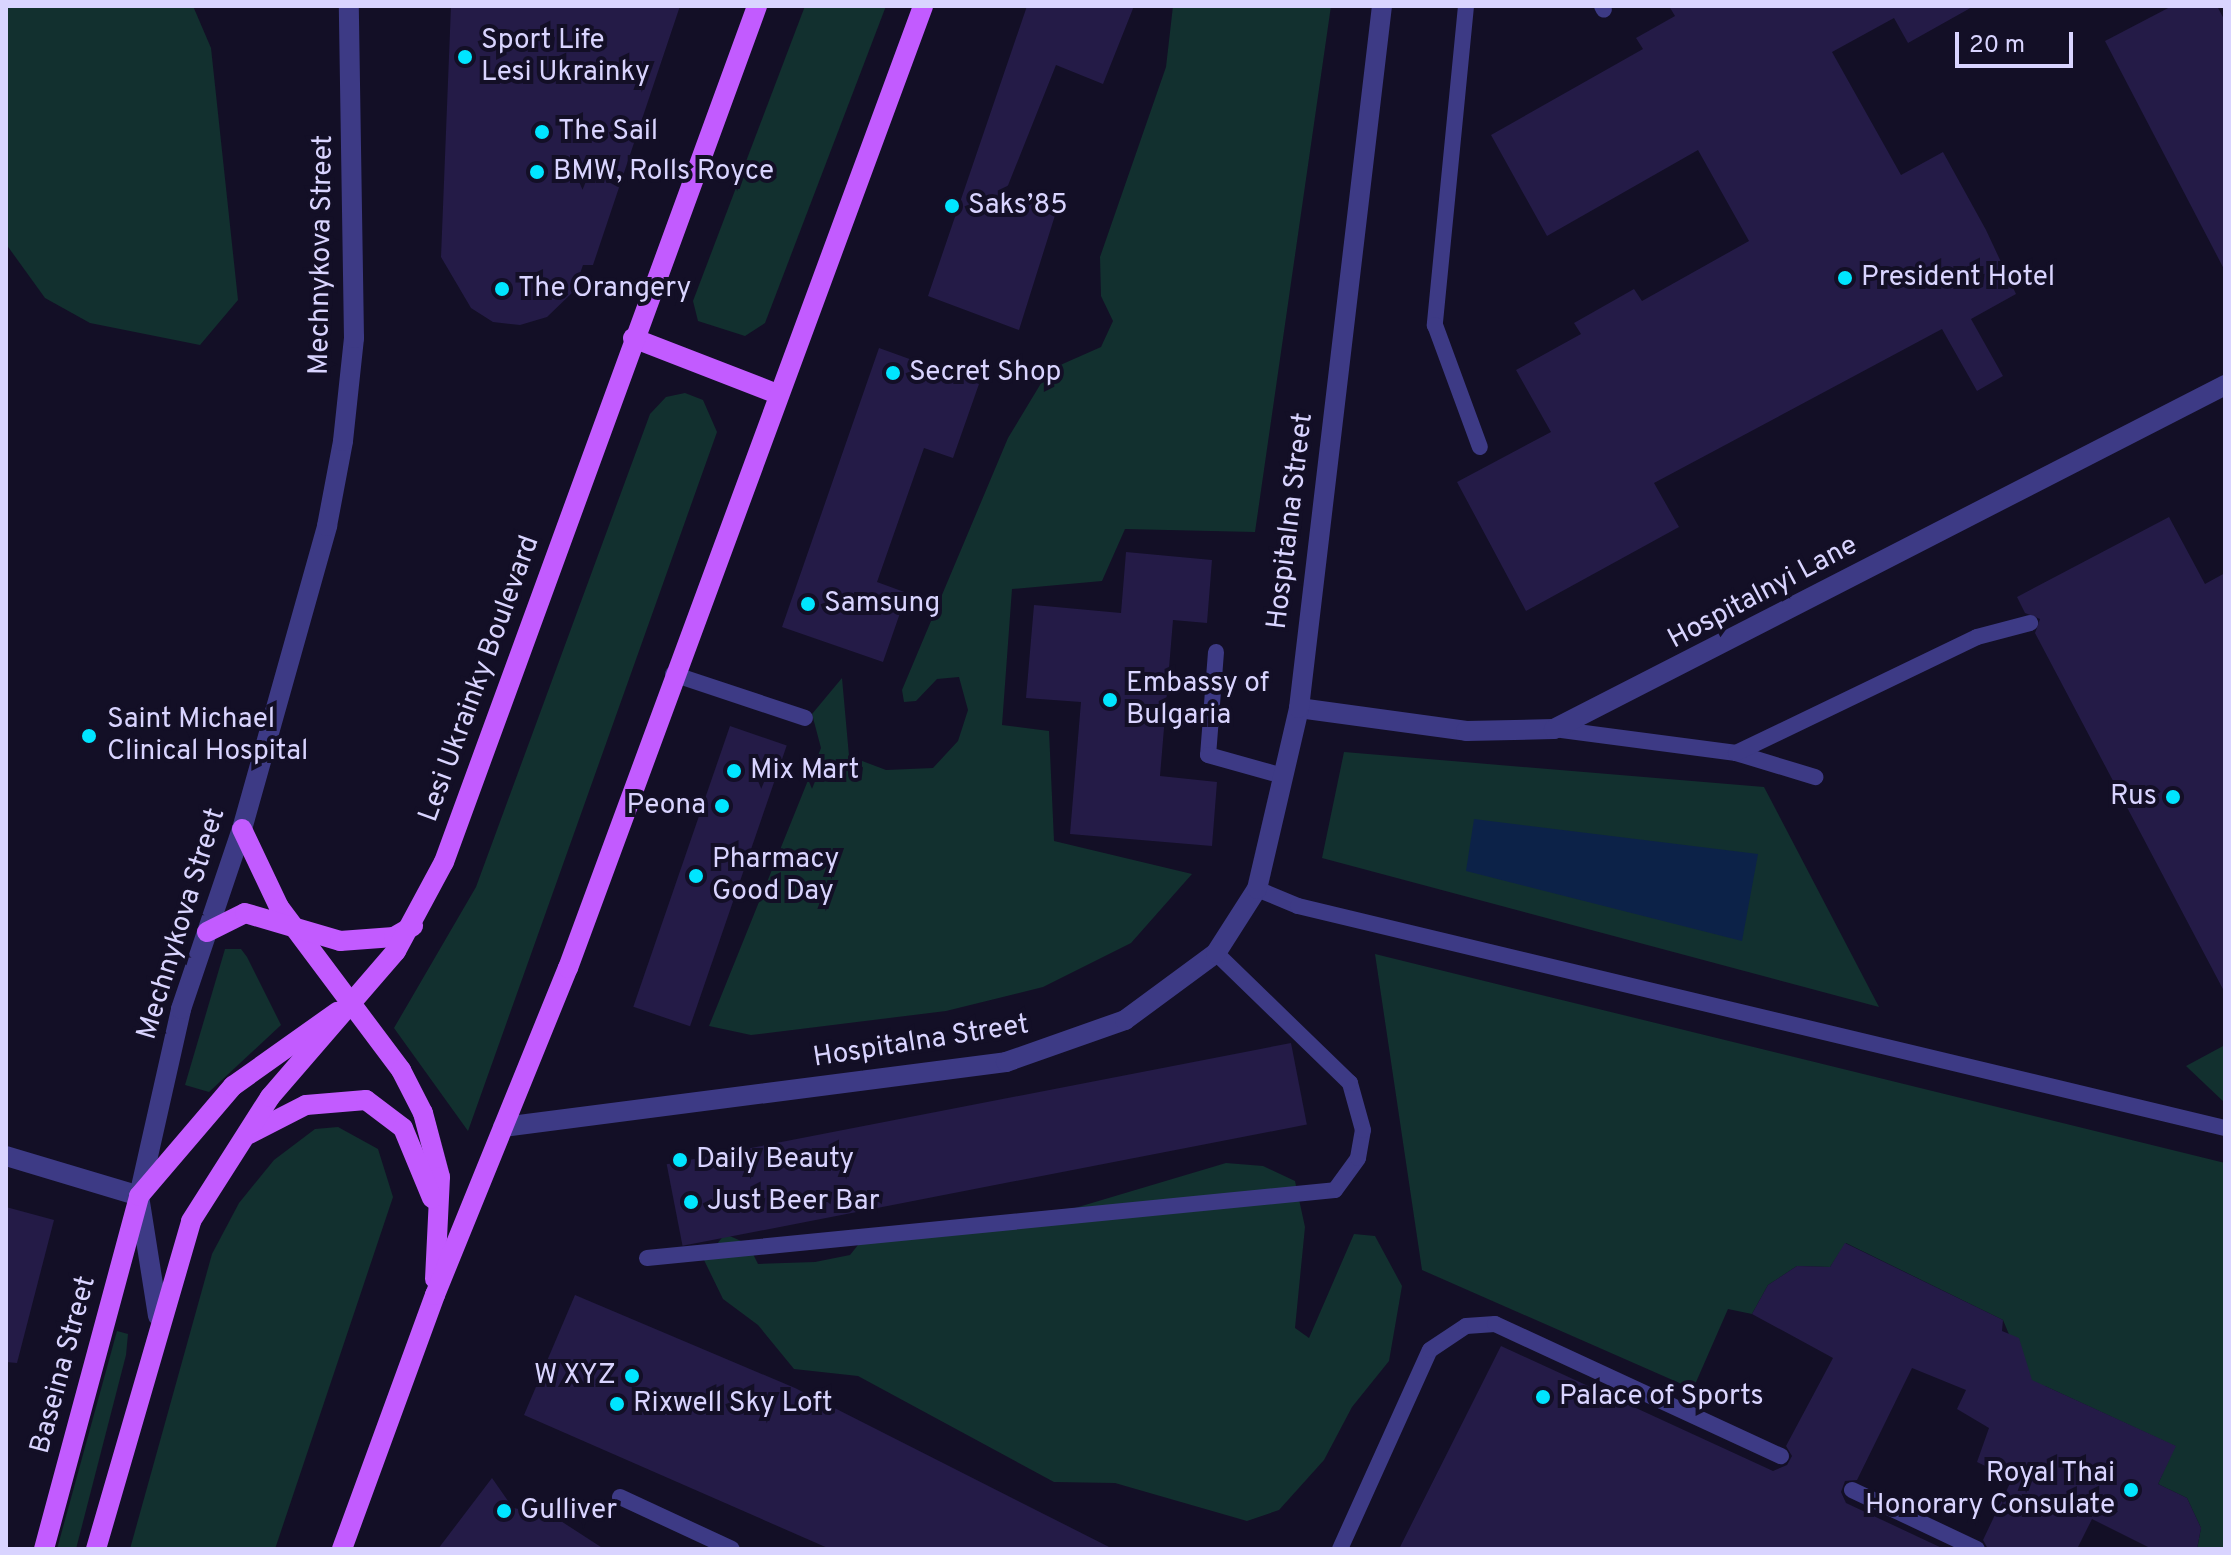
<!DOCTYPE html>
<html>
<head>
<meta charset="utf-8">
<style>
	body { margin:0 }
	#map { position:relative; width:2231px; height:1555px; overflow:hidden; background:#130f26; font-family:Overpass,sans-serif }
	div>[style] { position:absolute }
	.green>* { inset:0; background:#12302f }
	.water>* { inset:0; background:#0c2248 }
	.building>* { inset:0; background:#241b47; transform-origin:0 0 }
	.service>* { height:16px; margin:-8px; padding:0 8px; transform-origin:8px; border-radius:8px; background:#3d3a85 }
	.minor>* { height:20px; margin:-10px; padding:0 10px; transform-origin:10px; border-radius:10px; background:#3d3a85 }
	.tertiary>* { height:20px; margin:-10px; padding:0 10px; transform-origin:10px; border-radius:10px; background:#3d3a85 }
	.primary>* { height:20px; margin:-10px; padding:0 10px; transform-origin:10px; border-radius:10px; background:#c25bff }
	.dots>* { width:22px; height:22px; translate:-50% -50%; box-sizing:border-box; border:4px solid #130f26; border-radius:50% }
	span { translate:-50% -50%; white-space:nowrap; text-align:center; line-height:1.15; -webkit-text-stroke:8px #130f26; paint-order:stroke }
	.poi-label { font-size:28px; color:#d9d4ff }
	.left { translate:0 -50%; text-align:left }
	.right { translate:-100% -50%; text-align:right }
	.street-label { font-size:28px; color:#d9d4ff }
	.frame { position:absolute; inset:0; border:8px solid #d9d4ff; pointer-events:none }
	.scale { position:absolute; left:1955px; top:32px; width:118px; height:36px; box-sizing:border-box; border:4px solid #d9d4ff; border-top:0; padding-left:10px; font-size:24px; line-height:28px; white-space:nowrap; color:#d9d4ff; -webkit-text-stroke:6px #130f26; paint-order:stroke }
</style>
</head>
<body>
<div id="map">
	<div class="green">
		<i style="clip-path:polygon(6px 6px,193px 6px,211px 48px,238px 300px,200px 345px,90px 323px,45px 298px,6px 244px)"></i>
		<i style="clip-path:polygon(805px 6px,886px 6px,765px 323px,745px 336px,698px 321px,693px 301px)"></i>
		<i style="clip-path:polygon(1173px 6px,1331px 6px,1255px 532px,1125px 529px,1102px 581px,1012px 589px,1002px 725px,1049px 731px,1054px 841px,1192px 874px,1131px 943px,1043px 987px,946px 1011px,751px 1035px,709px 1026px,821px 748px,812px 714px,842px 678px,849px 756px,886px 770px,933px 768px,958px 741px,968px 710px,959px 677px,937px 679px,916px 701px,904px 702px,902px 690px,1008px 438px,1049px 370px,1101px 347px,1113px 321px,1101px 296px,1100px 257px,1166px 67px)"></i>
		<i style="clip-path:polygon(685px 393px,703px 400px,717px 432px,468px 1131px,394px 1028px,476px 887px,650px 414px,666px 397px)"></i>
		<i style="clip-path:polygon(1344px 752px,1764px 787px,1879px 1007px,1322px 858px)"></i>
		<i style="clip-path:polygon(225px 949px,241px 949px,247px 957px,281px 1025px,209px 1092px,185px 1085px)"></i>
		<i style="clip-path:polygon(1375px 954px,2225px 1163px,2225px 1549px,2197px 1549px,2201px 1528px,2187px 1498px,2158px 1484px,2175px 1446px,2045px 1386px,2037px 1402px,2003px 1320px,1846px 1243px,1830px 1267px,1797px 1266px,1768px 1285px,1752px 1314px,1728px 1309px,1693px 1389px,1422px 1270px)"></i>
		<i style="clip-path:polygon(2225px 1045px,2225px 1103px,2186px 1066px)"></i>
		<i style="clip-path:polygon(338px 1127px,378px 1149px,393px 1197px,275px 1549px,130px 1549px,212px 1254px,239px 1203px,274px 1160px,315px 1129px)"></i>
		<i style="clip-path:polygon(1226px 1163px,1263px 1166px,1295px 1181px,1305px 1227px,1295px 1328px,1309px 1338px,1354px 1234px,1375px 1236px,1402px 1286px,1389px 1361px,1352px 1407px,1324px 1460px,1279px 1510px,1247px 1521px,1115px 1483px,1054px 1482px,858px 1376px,794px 1369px,758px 1325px,723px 1299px,704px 1260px,725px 1234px,748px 1244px,758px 1264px,815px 1262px,850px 1255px,870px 1230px,1075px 1208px)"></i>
		<i style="clip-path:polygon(117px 1331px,128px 1334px,126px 1355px,76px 1549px,57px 1549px)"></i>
	</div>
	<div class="water">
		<i style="clip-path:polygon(1474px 819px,1758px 854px,1742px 941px,1466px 871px)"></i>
	</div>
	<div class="building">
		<i style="clip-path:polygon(451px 6px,680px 6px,593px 265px,583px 265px,574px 291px,547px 317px,520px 325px,493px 322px,471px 308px,441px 257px)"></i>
		<i style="clip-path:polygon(1027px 6px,1134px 6px,1103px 84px,1056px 65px,1005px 193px,1057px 209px,1019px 330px,928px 296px)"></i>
		<i style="clip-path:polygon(1669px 6px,1974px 6px,1908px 43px,1894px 18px,1832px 52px,1901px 175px,1943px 152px,1986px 230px,2016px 294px,1971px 319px,2003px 376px,1977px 391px,1942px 329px,1654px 483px,1679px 527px,1526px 611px,1457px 482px,1551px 432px,1516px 370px,1581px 334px,1574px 323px,1634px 289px,1642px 301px,1749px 241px,1698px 150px,1547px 236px,1491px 135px,1643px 49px,1636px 38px,1675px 16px)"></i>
		<i style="clip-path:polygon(2172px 6px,2217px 6px,2225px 21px,2225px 271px,2105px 41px)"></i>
		<i style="clip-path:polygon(879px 348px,979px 384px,953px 458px,924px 448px,877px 582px,907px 593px,883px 662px,782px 627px)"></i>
		<i style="clip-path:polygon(2169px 517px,2205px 584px,2225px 573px,2225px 993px,2035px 633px,2040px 619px,2025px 613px,2017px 597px)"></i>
		<i style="clip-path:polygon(1126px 552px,1212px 560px,1207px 623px,1173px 620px,1160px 776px,1217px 782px,1212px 846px,1070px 834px,1081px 702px,1026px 698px,1034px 605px,1121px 613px)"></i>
		<i style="left:730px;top:726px;width:60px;height:297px;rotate:19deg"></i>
		<i style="left:1291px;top:1043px;width:83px;height:636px;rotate:79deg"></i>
		<i style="clip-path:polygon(6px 1207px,54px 1220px,17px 1363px,6px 1362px)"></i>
		<i style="clip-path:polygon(1845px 1243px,2003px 1320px,2002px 1331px,2019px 1338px,2032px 1380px,2176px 1446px,2158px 1484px,2187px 1498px,2201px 1528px,2197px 1549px,2152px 1549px,2092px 1519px,2077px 1549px,1988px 1549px,1983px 1540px,2012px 1479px,1977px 1462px,1989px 1428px,1957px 1409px,1966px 1390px,1912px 1368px,1857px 1480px,1845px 1481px,1841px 1492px,1846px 1503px,1944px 1549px,1399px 1549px,1501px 1346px,1773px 1471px,1787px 1465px,1792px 1456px,1786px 1446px,1833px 1358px,1752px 1314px,1768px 1285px,1797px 1266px,1830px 1267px)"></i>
		<i style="clip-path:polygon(575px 1295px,795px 1388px,1113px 1549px,830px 1549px,524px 1415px)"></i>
		<i style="clip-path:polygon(492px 1478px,513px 1508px,550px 1514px,604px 1549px,438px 1549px)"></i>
	</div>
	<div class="service">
		<i style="left:1466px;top:6px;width:321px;rotate:95.6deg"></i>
		<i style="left:1435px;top:325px;width:130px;rotate:69.8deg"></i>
		<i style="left:1602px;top:6px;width:4px;rotate:63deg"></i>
		<i style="left:1216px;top:652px;width:103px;rotate:94.4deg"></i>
		<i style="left:1208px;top:755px;width:78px;rotate:15.6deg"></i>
		<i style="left:673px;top:674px;width:139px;rotate:18.4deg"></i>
		<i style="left:1554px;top:729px;width:184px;rotate:7.5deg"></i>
		<i style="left:1736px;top:753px;width:83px;rotate:16.9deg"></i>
		<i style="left:1736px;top:753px;width:267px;rotate:-25.7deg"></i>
		<i style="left:1977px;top:637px;width:55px;rotate:-14.8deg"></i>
		<i style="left:1257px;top:889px;width:44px;rotate:22.5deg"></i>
		<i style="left:1298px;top:906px;width:953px;rotate:13.47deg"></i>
		<i style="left:647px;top:1258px;width:691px;rotate:-5.64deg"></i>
		<i style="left:1335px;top:1190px;width:39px;rotate:-54deg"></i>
		<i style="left:1358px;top:1158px;width:28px;rotate:-80deg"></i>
		<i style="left:1363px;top:1130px;width:49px;rotate:-105.5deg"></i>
		<i style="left:1350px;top:1083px;width:187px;rotate:-135.9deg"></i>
		<i style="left:1852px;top:1490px;width:138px;rotate:25.3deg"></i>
		<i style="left:620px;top:1497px;width:123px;rotate:24.9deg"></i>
		<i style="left:1340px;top:1549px;width:218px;rotate:-65.7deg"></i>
		<i style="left:1430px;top:1350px;width:43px;rotate:-33.7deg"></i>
		<i style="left:1466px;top:1326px;width:29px;rotate:-4deg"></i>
		<i style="left:1495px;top:1324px;width:315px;rotate:24.8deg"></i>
	</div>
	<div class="minor">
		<i style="left:1299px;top:708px;width:169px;rotate:7.8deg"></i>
		<i style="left:1466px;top:731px;width:88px;rotate:-1.3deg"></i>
		<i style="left:1554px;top:729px;width:754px;rotate:-27.14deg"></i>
		<i style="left:503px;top:1127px;width:507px;rotate:-7.36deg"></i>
		<i style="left:1006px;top:1062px;width:126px;rotate:-19.4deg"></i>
		<i style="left:1125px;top:1020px;width:113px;rotate:-36.4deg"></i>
		<i style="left:1216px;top:953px;width:76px;rotate:-57.4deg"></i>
		<i style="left:1257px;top:889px;width:186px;rotate:-76.9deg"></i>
		<i style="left:1299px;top:708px;width:707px;rotate:-83.26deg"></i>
	</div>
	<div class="tertiary">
		<i style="left:6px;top:1156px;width:139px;rotate:16.7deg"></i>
		<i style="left:158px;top:1316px;width:121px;rotate:-99deg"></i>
		<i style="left:139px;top:1196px;width:192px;rotate:-77.3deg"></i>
		<i style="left:181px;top:1009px;width:190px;rotate:-71.3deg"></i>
		<i style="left:242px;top:829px;width:315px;rotate:-74.3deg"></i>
		<i style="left:327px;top:526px;width:86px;rotate:-79.3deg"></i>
		<i style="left:343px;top:441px;width:104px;rotate:-83.9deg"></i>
		<i style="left:354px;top:338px;width:332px;rotate:-90.9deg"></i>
	</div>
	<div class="primary">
		<i style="left:633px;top:338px;width:152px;rotate:21.2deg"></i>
		<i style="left:242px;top:829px;width:86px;rotate:64.6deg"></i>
		<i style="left:279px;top:907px;width:204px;rotate:53.2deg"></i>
		<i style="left:401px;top:1070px;width:48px;rotate:62.9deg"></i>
		<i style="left:423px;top:1113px;width:66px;rotate:75.1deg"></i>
		<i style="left:440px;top:1177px;width:102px;rotate:92.8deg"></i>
		<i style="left:207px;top:932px;width:42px;rotate:-26.6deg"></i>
		<i style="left:245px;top:913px;width:99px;rotate:16.4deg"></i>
		<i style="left:340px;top:941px;width:54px;rotate:-4.2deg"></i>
		<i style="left:394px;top:937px;width:22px;rotate:-30deg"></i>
		<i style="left:249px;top:1134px;width:64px;rotate:-27deg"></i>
		<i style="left:306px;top:1105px;width:60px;rotate:-4.8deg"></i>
		<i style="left:366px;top:1100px;width:46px;rotate:37.1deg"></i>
		<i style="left:403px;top:1128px;width:76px;rotate:67.5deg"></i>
		<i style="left:44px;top:1549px;width:366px;rotate:-74.9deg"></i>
		<i style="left:139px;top:1196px;width:145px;rotate:-49.5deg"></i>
		<i style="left:233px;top:1086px;width:128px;rotate:-35.4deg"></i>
		<i style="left:96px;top:1549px;width:341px;rotate:-73.8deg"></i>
		<i style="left:191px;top:1221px;width:147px;rotate:-57.5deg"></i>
		<i style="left:270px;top:1097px;width:193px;rotate:-49.2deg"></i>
		<i style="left:396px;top:951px;width:101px;rotate:-61.7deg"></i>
		<i style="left:444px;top:862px;width:911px;rotate:-69.91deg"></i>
		<i style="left:342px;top:1549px;width:270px;rotate:-69.9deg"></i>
		<i style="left:435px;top:1295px;width:353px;rotate:-67.9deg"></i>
		<i style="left:568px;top:968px;width:1025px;rotate:-69.74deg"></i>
	</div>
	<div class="dots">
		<i style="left:465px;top:57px;background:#00e5ff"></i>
		<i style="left:542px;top:132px;background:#00e5ff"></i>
		<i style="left:537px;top:172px;background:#00e5ff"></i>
		<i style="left:952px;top:206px;background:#00e5ff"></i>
		<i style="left:1845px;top:278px;background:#00e5ff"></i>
		<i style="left:502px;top:289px;background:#00e5ff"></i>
		<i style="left:893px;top:373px;background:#00e5ff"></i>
		<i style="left:808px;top:604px;background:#00e5ff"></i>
		<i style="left:1110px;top:700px;background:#00e5ff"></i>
		<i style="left:89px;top:736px;background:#00e5ff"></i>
		<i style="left:734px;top:771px;background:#00e5ff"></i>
		<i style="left:2173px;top:797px;background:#00e5ff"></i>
		<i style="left:722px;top:806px;background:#00e5ff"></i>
		<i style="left:696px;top:876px;background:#00e5ff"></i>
		<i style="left:680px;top:1160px;background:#00e5ff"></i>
		<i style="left:691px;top:1202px;background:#00e5ff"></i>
		<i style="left:632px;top:1376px;background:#00e5ff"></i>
		<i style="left:1543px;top:1397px;background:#00e5ff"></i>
		<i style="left:617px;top:1404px;background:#00e5ff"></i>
		<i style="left:2131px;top:1490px;background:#00e5ff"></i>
		<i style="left:504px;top:1511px;background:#00e5ff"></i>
	</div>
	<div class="poi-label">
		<span class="left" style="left:481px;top:57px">Sport Life<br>Lesi Ukrainky</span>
		<span class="left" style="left:558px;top:132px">The Sail</span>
		<span class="left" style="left:553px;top:172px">BMW, Rolls Royce</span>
		<span class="left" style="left:968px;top:206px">Saks’85</span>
		<span class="left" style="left:1861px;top:278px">President Hotel</span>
		<span class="left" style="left:518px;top:289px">The Orangery</span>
		<span class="left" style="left:909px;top:373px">Secret Shop</span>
		<span class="left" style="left:824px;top:604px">Samsung</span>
		<span class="left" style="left:1126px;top:700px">Embassy of<br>Bulgaria</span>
		<span class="left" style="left:107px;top:736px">Saint Michael<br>Clinical Hospital</span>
		<span class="left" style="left:750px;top:771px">Mix Mart</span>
		<span class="right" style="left:2157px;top:797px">Rus</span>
		<span class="right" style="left:706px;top:806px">Peona</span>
		<span class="left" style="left:712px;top:876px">Pharmacy<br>Good Day</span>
		<span class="left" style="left:696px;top:1160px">Daily Beauty</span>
		<span class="left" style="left:707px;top:1202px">Just Beer Bar</span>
		<span class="right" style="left:616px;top:1376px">W XYZ</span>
		<span class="left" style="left:1559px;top:1397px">Palace of Sports</span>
		<span class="left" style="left:633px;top:1404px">Rixwell Sky Loft</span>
		<span class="right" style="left:2115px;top:1490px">Royal Thai<br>Honorary Consulate</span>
		<span class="left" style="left:520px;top:1511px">Gulliver</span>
	</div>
	<div class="street-label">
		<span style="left:322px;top:255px;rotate:-89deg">Mechnykova Street</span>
		<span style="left:1291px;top:521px;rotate:-83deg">Hospitalna Street</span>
		<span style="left:1763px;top:593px;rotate:-28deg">Hospitalnyi Lane</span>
		<span style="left:480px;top:679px;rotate:-70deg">Lesi Ukrainky Boulevard</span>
		<span style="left:182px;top:924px;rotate:-73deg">Mechnykova Street</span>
		<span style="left:921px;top:1042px;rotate:-9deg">Hospitalna Street</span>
		<span style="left:64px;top:1365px;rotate:-75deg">Baseina Street</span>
	</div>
	<div class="frame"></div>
	<div class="scale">20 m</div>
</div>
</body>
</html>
